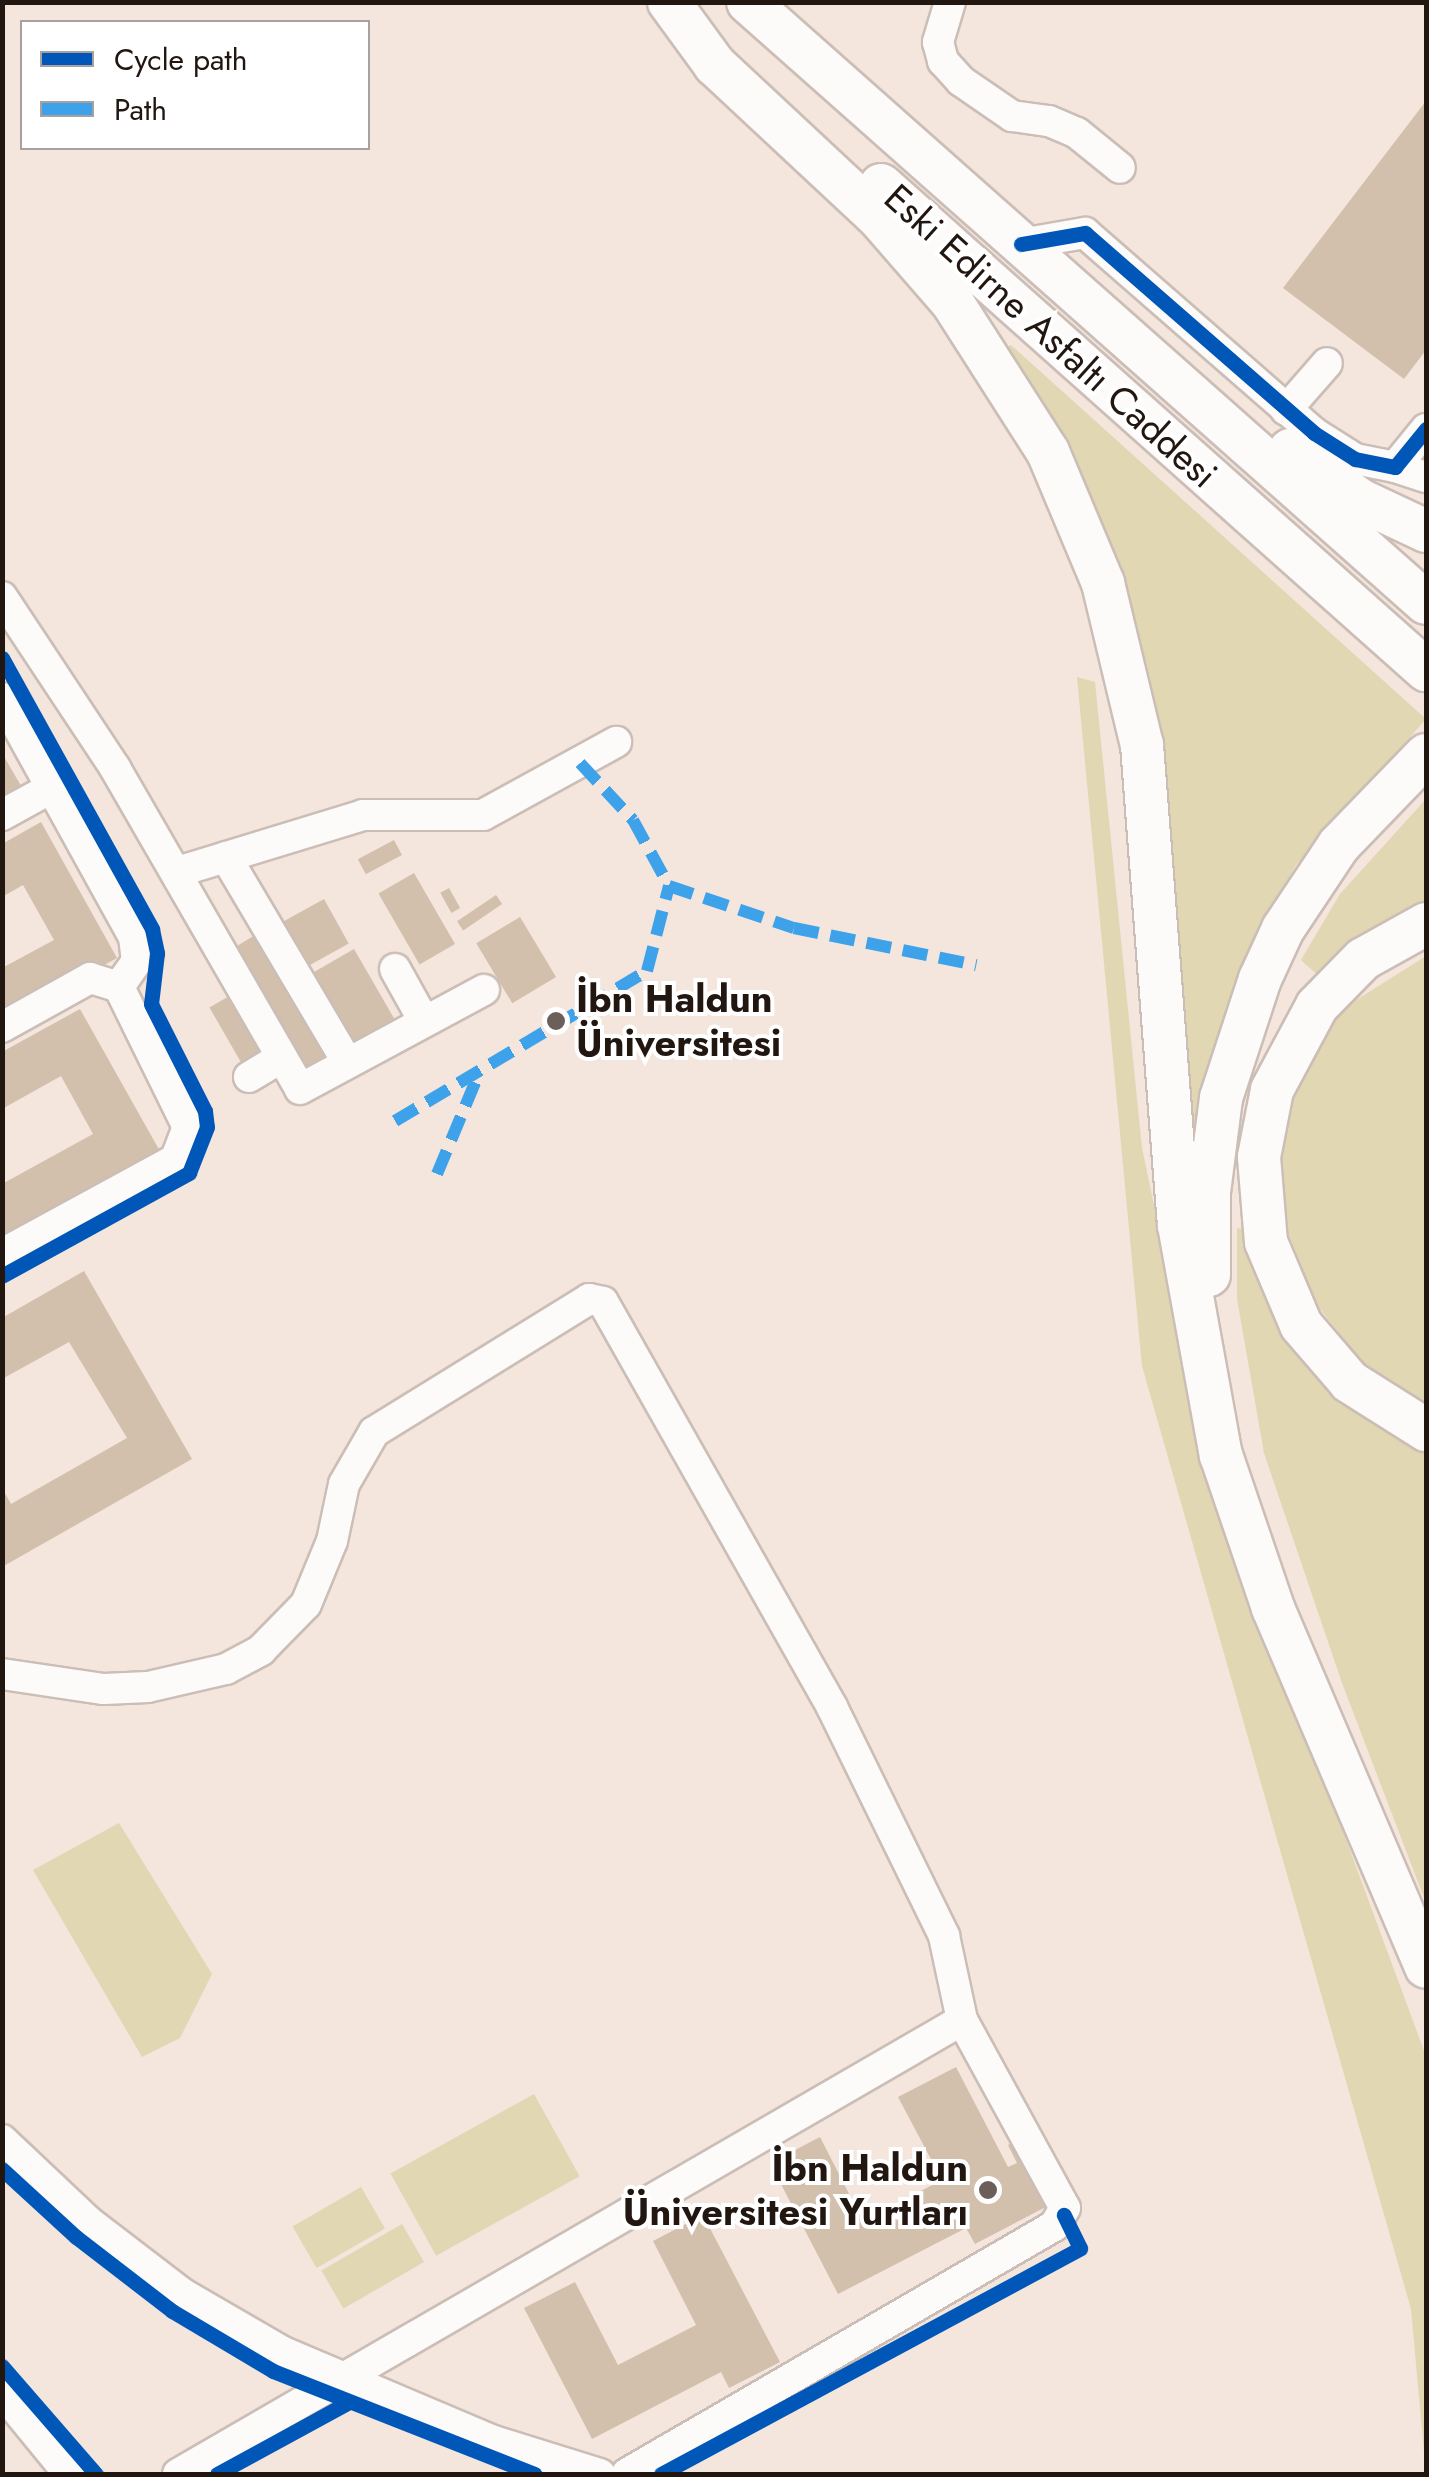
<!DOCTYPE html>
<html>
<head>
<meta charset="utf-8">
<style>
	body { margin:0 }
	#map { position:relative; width:1429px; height:2477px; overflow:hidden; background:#f4e5dd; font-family:Jost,sans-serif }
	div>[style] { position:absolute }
	.green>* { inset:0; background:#e1d7b2; transform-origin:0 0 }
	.building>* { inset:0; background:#d2c0ac; transform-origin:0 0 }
	.roads { filter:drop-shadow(2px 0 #cbbeb6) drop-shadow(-2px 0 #cbbeb6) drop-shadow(0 2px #cbbeb6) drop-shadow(0 -2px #cbbeb6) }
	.minor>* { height:30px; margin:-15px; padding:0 15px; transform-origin:15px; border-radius:15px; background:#fdfbfa }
	.highway>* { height:42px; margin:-21px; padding:0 21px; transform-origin:21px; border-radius:21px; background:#fdfbfa }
	.quiet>* { height:12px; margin-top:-6px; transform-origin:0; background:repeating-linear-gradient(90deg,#3ea2ea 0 25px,transparent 0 37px) }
	.cycleway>* { height:15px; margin:-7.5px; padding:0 7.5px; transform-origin:7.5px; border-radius:7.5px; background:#0057b8 }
	.dots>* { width:28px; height:28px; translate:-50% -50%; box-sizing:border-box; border:5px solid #fff; border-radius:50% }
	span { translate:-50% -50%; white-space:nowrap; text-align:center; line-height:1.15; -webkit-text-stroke:8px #fff; paint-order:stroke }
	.street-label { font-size:38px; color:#221610 }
	.poi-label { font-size:38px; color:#221610; font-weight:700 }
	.left { translate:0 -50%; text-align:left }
	.right { translate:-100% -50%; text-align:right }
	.frame { position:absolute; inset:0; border:5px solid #221610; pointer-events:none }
	.legend { position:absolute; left:20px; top:20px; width:350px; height:130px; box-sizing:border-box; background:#fff; border:2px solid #a7a29f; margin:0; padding:12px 18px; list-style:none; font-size:30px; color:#221610 }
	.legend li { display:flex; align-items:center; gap:20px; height:50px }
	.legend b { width:50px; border:2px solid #a7a29f }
</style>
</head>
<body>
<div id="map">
	<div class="green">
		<i style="clip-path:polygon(1011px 345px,1426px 719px,1296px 865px,1265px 920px,1191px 1143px,1166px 797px,1146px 670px,1115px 560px,1004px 349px)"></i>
		<i style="clip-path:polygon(1077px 677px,1095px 682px,1142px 1148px,1209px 1469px,1426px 2056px,1426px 2474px,1411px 2309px,1142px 1366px)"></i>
		<i style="clip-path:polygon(1426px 799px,1426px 910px,1323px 980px,1301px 960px,1340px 894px)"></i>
		<i style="clip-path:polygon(1426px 956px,1426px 1405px,1365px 1366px,1317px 1305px,1282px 1217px,1279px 1177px,1281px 1125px,1312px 1051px,1342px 1009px)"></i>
		<i style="clip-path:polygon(1237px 1228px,1247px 1230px,1265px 1297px,1295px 1351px,1339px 1403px,1426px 1451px,1426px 1903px,1342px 1683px,1264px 1453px,1237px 1299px)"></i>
		<i style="clip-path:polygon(119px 1823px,212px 1974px,180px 2038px,142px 2057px,33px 1870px)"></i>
		<i style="left:534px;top:2094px;width:94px;height:164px;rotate:61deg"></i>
		<i style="left:361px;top:2187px;width:48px;height:79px;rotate:60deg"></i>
		<i style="left:402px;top:2224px;width:44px;height:93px;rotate:60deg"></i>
	</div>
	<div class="building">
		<i style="clip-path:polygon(1426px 101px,1426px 350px,1404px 379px,1283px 288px)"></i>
		<i style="clip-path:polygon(2px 753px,24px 791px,2px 803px)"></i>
		<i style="clip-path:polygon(41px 822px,117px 958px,2px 1021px,2px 968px,54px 940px,23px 885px,2px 897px,2px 844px)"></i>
		<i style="left:394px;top:840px;width:17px;height:41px;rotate:62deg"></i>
		<i style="left:414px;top:873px;width:82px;height:41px;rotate:60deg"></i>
		<i style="left:449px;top:888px;width:23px;height:10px;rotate:61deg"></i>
		<i style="left:496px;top:895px;width:11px;height:47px;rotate:56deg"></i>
		<i style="left:324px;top:899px;width:51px;height:52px;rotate:61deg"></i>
		<i style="left:520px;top:917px;width:70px;height:51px;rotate:59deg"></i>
		<i style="left:262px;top:931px;width:145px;height:35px;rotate:59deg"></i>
		<i style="left:354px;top:949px;width:81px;height:52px;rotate:60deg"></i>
		<i style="left:238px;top:991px;width:64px;height:33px;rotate:60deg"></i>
		<i style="clip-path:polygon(80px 1009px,161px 1153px,2px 1241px,2px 1184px,93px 1134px,61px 1076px,2px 1109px,2px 1052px)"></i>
		<i style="clip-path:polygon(84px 1271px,192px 1459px,2px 1567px,2px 1488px,11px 1504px,127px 1438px,69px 1342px,2px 1379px,2px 1318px)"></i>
		<i style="clip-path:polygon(956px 2067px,1008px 2167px,1017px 2163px,1008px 2145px,1026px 2136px,1059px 2200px,975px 2244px,966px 2228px,838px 2294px,770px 2163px,820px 2137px,863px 2221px,942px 2180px,898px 2097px)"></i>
		<i style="clip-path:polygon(703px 2215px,780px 2362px,729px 2388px,721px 2372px,592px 2439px,524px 2308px,575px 2282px,618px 2365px,696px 2325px,653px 2241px)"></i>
	</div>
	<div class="roads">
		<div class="minor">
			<i style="left:950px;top:2px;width:42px;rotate:106.7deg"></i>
			<i style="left:938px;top:42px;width:20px;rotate:75deg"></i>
			<i style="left:943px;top:61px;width:27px;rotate:48deg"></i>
			<i style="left:961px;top:81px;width:62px;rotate:34.5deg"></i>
			<i style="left:1012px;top:116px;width:37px;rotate:8deg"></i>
			<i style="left:1049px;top:121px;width:30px;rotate:23deg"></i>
			<i style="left:1077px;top:133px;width:55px;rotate:39.1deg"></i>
			<i style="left:1021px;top:244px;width:65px;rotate:-9.8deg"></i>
			<i style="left:1085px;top:233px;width:304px;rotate:41.1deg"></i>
			<i style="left:1314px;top:433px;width:49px;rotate:32.4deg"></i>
			<i style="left:1355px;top:459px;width:41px;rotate:11.3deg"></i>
			<i style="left:1395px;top:467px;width:49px;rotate:-50.8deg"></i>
			<i style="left:1286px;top:410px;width:62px;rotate:-48.9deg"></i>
			<i style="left:1395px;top:467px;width:33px;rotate:18deg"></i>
			<i style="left:2px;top:597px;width:205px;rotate:56.5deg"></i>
			<i style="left:115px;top:768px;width:370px;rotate:60deg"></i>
			<i style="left:300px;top:1089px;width:209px;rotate:-28.3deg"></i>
			<i style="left:2px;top:698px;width:273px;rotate:61.1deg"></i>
			<i style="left:134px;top:937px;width:24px;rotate:83deg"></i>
			<i style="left:137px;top:961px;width:32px;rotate:125deg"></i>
			<i style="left:119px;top:987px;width:156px;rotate:63.8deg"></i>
			<i style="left:188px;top:1127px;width:34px;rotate:111deg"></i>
			<i style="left:176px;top:1159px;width:198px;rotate:151.4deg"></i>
			<i style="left:2px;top:815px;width:58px;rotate:-28.8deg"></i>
			<i style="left:226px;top:857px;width:239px;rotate:59.4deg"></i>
			<i style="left:177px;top:872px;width:195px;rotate:-17deg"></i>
			<i style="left:363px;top:815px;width:120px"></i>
			<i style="left:483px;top:815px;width:152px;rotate:-28.8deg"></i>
			<i style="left:395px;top:969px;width:60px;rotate:60.9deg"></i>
			<i style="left:2px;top:1027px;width:101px;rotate:-29.1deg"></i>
			<i style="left:90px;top:978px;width:30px;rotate:17deg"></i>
			<i style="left:249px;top:1077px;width:37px;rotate:-31deg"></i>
			<i style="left:2px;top:1674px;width:103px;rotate:8.4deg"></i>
			<i style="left:104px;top:1689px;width:44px;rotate:-2.6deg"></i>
			<i style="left:148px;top:1687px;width:80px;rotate:-13deg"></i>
			<i style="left:226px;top:1669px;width:40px;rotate:-28deg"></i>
			<i style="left:261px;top:1650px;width:64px;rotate:-45.6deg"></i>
			<i style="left:306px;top:1604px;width:68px;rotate:-67.6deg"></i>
			<i style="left:332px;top:1541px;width:58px;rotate:-78.1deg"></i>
			<i style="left:344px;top:1484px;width:60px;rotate:-60deg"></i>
			<i style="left:374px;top:1432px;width:253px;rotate:-31.7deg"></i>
			<i style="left:589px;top:1299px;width:14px;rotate:12deg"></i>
			<i style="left:603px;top:1302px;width:465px;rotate:60.5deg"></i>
			<i style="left:832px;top:1707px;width:255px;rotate:63.9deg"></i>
			<i style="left:944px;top:1936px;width:86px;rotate:77.9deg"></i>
			<i style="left:962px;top:2020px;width:214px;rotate:61.3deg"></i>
			<i style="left:1065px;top:2208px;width:21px;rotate:121deg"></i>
			<i style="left:1054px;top:2226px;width:494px;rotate:149.9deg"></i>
			<i style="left:2px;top:2140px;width:120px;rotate:43.3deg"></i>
			<i style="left:89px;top:2222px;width:118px;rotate:37.5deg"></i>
			<i style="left:183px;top:2294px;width:116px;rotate:30.1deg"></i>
			<i style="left:283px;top:2352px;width:229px;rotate:22.9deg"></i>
			<i style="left:494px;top:2441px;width:111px;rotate:17.3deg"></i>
			<i style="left:2px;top:2392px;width:106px;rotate:50.7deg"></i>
			<i style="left:178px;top:2474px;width:906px;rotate:-30.07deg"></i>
		</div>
		<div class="highway">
			<i style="left:669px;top:2px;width:78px;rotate:53.9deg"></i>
			<i style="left:715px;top:65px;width:224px;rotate:43deg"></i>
			<i style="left:879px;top:218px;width:111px;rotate:49deg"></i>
			<i style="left:952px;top:302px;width:178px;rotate:57.4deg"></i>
			<i style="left:1048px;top:452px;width:142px;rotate:67.2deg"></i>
			<i style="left:1103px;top:583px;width:167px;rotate:76.5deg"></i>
			<i style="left:1142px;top:745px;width:481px;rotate:85.6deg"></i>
			<i style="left:1179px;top:1225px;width:234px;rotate:79.7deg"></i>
			<i style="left:1221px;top:1455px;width:162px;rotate:71.2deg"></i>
			<i style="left:1273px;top:1608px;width:390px;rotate:66.9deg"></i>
			<i style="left:748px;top:2px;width:906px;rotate:41.55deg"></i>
			<i style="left:881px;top:185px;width:730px;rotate:41.67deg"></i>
			<i style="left:1290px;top:450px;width:86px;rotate:35.5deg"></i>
			<i style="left:1360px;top:500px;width:73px;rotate:25.2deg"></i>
			<i style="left:1426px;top:924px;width:72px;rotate:150.9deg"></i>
			<i style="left:1363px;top:959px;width:66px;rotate:134.4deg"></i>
			<i style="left:1317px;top:1006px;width:95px;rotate:118.2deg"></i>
			<i style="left:1272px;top:1090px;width:68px;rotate:101deg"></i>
			<i style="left:1259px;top:1157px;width:85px;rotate:85.3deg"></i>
			<i style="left:1266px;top:1242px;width:90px;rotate:67.1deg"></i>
			<i style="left:1301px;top:1325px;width:75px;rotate:49.3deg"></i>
			<i style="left:1350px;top:1382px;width:90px;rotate:32.3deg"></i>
			<i style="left:1209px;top:1275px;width:83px;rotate:-90deg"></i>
			<i style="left:1209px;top:1192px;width:95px;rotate:-82.7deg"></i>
			<i style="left:1221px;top:1098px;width:125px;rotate:-71.9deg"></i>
			<i style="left:1260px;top:979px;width:55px;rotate:-65.3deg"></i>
			<i style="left:1283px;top:929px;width:101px;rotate:-56.3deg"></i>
			<i style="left:1339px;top:845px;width:125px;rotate:-46deg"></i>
		</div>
	</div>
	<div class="quiet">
		<i style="left:580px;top:763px;width:78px;rotate:47.1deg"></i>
		<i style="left:633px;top:820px;width:75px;rotate:61.4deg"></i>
		<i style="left:669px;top:886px;width:132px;rotate:18.6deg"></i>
		<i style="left:794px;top:928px;width:186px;rotate:11.5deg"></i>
		<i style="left:395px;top:1121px;width:293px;rotate:-30.8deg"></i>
		<i style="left:647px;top:971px;width:88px;rotate:-75.5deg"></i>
		<i style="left:437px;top:1174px;width:109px;rotate:-67.4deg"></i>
	</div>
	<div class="cycleway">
		<i style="left:1021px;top:244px;width:65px;rotate:-9.8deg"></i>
		<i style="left:1085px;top:233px;width:304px;rotate:41.1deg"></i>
		<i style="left:1314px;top:433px;width:49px;rotate:32.4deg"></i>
		<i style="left:1355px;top:459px;width:41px;rotate:11.3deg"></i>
		<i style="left:1395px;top:467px;width:49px;rotate:-50.8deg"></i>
		<i style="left:2px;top:658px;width:310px;rotate:61deg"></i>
		<i style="left:152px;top:929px;width:25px;rotate:78deg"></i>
		<i style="left:157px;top:953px;width:51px;rotate:96.7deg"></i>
		<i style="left:151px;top:1004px;width:120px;rotate:63.2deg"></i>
		<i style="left:205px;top:1111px;width:16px;rotate:83deg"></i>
		<i style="left:207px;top:1127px;width:49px;rotate:111.4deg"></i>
		<i style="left:189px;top:1173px;width:213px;rotate:151.2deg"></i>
		<i style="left:2px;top:2169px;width:100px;rotate:42.6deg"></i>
		<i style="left:76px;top:2237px;width:121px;rotate:37.6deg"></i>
		<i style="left:172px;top:2311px;width:117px;rotate:30.7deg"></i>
		<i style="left:273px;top:2371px;width:281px;rotate:21.5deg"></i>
		<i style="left:2px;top:2366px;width:143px;rotate:49deg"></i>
		<i style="left:217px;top:2474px;width:148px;rotate:-28.6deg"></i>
		<i style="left:661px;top:2474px;width:476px;rotate:-28.3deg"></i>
		<i style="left:1080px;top:2248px;width:37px;rotate:-116deg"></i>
	</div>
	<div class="dots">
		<i style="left:556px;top:1021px;background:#6c5e58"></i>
		<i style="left:988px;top:2190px;background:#6c5e58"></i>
	</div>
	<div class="street-label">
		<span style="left:1051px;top:336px;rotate:42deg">Eski Edirne Asfaltı Caddesi</span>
	</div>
	<div class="poi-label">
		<span class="left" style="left:576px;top:1021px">İbn Haldun<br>Üniversitesi</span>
		<span class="right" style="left:968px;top:2190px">İbn Haldun<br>Üniversitesi Yurtları</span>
	</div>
	<div class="frame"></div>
	<ul class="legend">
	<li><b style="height:12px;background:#0057b8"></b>Cycle path</li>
	<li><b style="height:12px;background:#3ea2ea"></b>Path</li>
	</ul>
</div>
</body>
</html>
